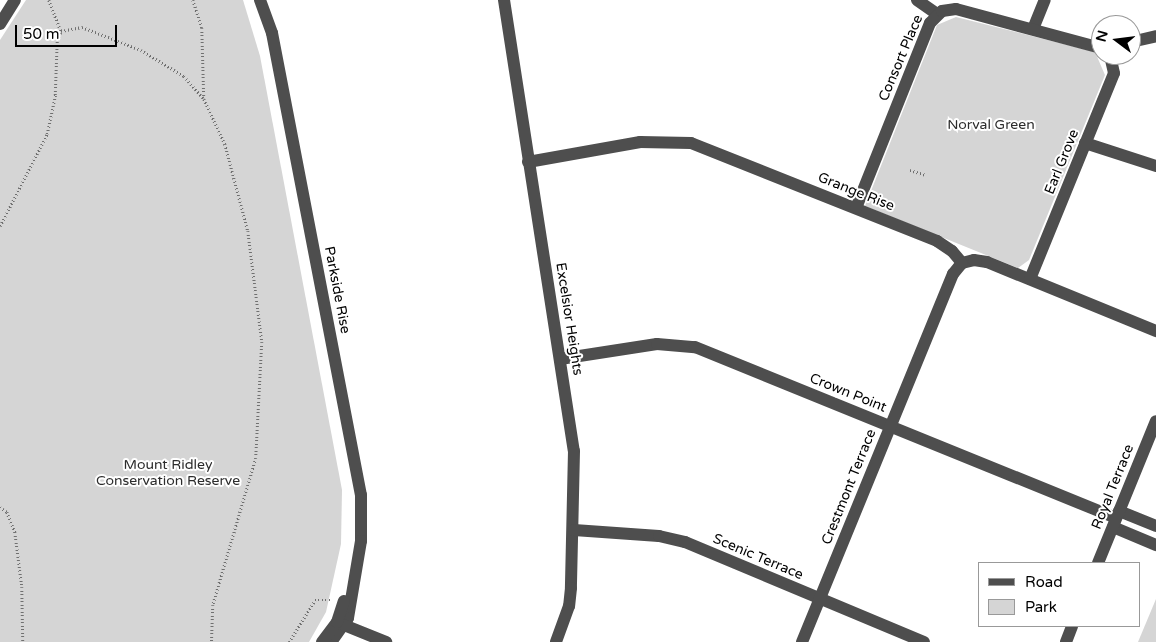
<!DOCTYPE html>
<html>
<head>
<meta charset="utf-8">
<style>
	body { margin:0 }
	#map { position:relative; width:1156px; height:642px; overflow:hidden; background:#fff; font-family:"Varela Round",sans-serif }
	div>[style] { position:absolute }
	.green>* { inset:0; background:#d5d5d5 }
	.path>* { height:2.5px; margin-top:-1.25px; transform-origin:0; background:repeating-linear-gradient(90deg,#707070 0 1px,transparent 0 3.5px) }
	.minor>* { height:12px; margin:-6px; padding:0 6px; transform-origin:6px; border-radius:6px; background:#4e4e4e }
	span { translate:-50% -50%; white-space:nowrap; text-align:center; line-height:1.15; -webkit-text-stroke:4px #fff; paint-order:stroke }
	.street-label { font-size:14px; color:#000 }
	.park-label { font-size:14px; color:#2c2c2c }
	.legend { position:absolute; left:978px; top:562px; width:162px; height:65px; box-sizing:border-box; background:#fff; border:1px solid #999; margin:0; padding:6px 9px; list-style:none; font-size:15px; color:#000 }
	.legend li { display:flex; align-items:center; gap:10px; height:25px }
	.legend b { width:25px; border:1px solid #999 }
	.north { position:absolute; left:1091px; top:15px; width:50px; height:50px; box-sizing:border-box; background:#fff; border:1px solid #999; border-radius:50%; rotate:285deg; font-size:14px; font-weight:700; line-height:20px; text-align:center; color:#000 }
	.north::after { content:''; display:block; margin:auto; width:18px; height:22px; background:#000; clip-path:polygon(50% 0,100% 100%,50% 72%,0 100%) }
	.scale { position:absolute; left:15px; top:25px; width:102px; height:22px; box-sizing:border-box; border:2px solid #000; border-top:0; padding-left:6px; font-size:15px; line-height:18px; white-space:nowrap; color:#000; -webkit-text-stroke:4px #fff; paint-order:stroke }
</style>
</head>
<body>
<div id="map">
	<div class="green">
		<i style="clip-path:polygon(26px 0,243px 0,260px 56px,342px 490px,341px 544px,326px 612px,309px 642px,0 642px,0 40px)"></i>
		<i style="clip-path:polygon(956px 17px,1095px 52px,1105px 75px,1029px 260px,1018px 268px,865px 206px,937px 25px)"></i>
		<i style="clip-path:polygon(1156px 599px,1156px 642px,1138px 642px)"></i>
	</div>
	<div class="path">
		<i style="left:49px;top:0;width:33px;rotate:69deg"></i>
		<i style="left:193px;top:0;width:29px;rotate:72deg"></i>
		<i style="left:202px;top:28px;width:70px;rotate:88.4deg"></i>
		<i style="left:910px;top:170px;width:17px;rotate:17deg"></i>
		<i style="left:0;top:226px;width:103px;rotate:-62.9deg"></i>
		<i style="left:47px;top:134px;width:40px;rotate:-78deg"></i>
		<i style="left:55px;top:95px;width:55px;rotate:-87.9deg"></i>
		<i style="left:57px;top:40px;width:10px;rotate:-66deg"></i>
		<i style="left:61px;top:31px;width:21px;rotate:-11deg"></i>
		<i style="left:82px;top:27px;width:63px;rotate:21.3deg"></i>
		<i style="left:141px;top:50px;width:50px;rotate:31.2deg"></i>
		<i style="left:184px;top:76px;width:30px;rotate:49deg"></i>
		<i style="left:204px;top:99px;width:50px;rotate:65deg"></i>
		<i style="left:225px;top:144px;width:90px;rotate:75.2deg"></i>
		<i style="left:248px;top:231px;width:112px;rotate:82.8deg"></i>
		<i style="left:262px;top:342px;width:116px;rotate:93deg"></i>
		<i style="left:256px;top:458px;width:153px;rotate:106.3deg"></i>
		<i style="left:213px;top:605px;width:37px;rotate:92deg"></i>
		<i style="left:0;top:507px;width:9px;rotate:36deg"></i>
		<i style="left:7px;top:512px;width:22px;rotate:68deg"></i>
		<i style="left:15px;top:532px;width:55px;rotate:82.7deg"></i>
		<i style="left:22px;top:587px;width:55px;rotate:89deg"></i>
		<i style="left:289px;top:642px;width:49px;rotate:-58.2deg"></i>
		<i style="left:315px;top:600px;width:16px"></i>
	</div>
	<div class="minor">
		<i style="left:260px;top:0;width:35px;rotate:70deg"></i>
		<i style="left:272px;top:33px;width:470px;rotate:79.1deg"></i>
		<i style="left:361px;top:495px;width:46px;rotate:90deg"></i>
		<i style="left:361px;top:541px;width:78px;rotate:99.6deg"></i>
		<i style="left:348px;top:618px;width:29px;rotate:125deg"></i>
		<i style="left:504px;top:0;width:456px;rotate:81.2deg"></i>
		<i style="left:574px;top:451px;width:137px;rotate:91.3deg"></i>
		<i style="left:571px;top:588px;width:18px;rotate:96deg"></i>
		<i style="left:569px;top:606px;width:38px;rotate:110deg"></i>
		<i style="left:917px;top:0;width:24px;rotate:35deg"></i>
		<i style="left:0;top:24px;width:28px;rotate:-58deg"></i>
		<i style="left:1033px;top:29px;width:31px;rotate:-68deg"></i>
		<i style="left:1131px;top:42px;width:26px;rotate:-13deg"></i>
		<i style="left:1085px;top:143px;width:75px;rotate:17.9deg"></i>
		<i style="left:528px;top:162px;width:114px;rotate:-10.1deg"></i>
		<i style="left:640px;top:142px;width:51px;rotate:1.1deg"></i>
		<i style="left:691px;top:143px;width:265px;rotate:21.7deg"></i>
		<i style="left:937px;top:241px;width:18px;rotate:34deg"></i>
		<i style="left:952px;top:251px;width:16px;rotate:50deg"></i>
		<i style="left:962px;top:263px;width:12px;rotate:-14deg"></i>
		<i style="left:974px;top:260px;width:13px;rotate:9deg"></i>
		<i style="left:987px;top:262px;width:183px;rotate:22.2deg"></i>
		<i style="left:856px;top:208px;width:199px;rotate:-68.2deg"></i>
		<i style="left:930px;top:23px;width:17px;rotate:-45deg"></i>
		<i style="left:942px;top:11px;width:14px;rotate:-8deg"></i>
		<i style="left:956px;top:9px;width:150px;rotate:15.1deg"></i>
		<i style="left:1030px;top:279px;width:222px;rotate:-67.8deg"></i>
		<i style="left:1114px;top:73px;width:18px;rotate:-103deg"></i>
		<i style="left:560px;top:359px;width:98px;rotate:-8.8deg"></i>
		<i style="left:657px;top:344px;width:38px;rotate:5deg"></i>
		<i style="left:695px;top:347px;width:454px;rotate:22.1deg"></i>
		<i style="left:1119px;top:511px;width:40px;rotate:22deg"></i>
		<i style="left:1113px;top:527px;width:47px;rotate:22.7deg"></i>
		<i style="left:574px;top:530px;width:85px;rotate:4deg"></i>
		<i style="left:659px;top:536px;width:27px;rotate:13deg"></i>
		<i style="left:685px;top:542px;width:259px;rotate:22.7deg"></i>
		<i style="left:1098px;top:563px;width:153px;rotate:-67.8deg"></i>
		<i style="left:339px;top:623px;width:51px;rotate:22deg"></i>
		<i style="left:322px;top:642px;width:25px;rotate:-53deg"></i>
		<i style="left:337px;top:622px;width:22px;rotate:-72deg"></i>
		<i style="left:802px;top:642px;width:398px;rotate:-67.7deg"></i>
		<i style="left:953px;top:274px;width:14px;rotate:-51deg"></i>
		<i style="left:1066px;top:642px;width:17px;rotate:-69deg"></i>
	</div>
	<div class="street-label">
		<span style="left:901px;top:58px;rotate:-67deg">Consort Place</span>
		<span style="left:1062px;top:162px;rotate:-68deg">Earl Grove</span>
		<span style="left:856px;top:192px;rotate:22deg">Grange Rise</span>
		<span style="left:337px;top:290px;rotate:79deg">Parkside Rise</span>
		<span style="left:569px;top:319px;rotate:81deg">Excelsior Heights</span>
		<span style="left:848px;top:393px;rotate:22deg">Crown Point</span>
		<span style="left:849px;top:487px;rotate:-68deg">Crestmont Terrace</span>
		<span style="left:1113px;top:487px;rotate:-68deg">Royal Terrace</span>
		<span style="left:758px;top:557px;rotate:23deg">Scenic Terrace</span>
	</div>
	<div class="park-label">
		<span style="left:991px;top:125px">Norval Green</span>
		<span style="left:168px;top:473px">Mount Ridley<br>Conservation Reserve</span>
	</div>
	<ul class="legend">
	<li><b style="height:6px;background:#4e4e4e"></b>Road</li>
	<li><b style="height:14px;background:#d5d5d5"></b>Park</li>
	</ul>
	<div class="north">N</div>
	<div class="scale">50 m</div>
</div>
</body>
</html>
